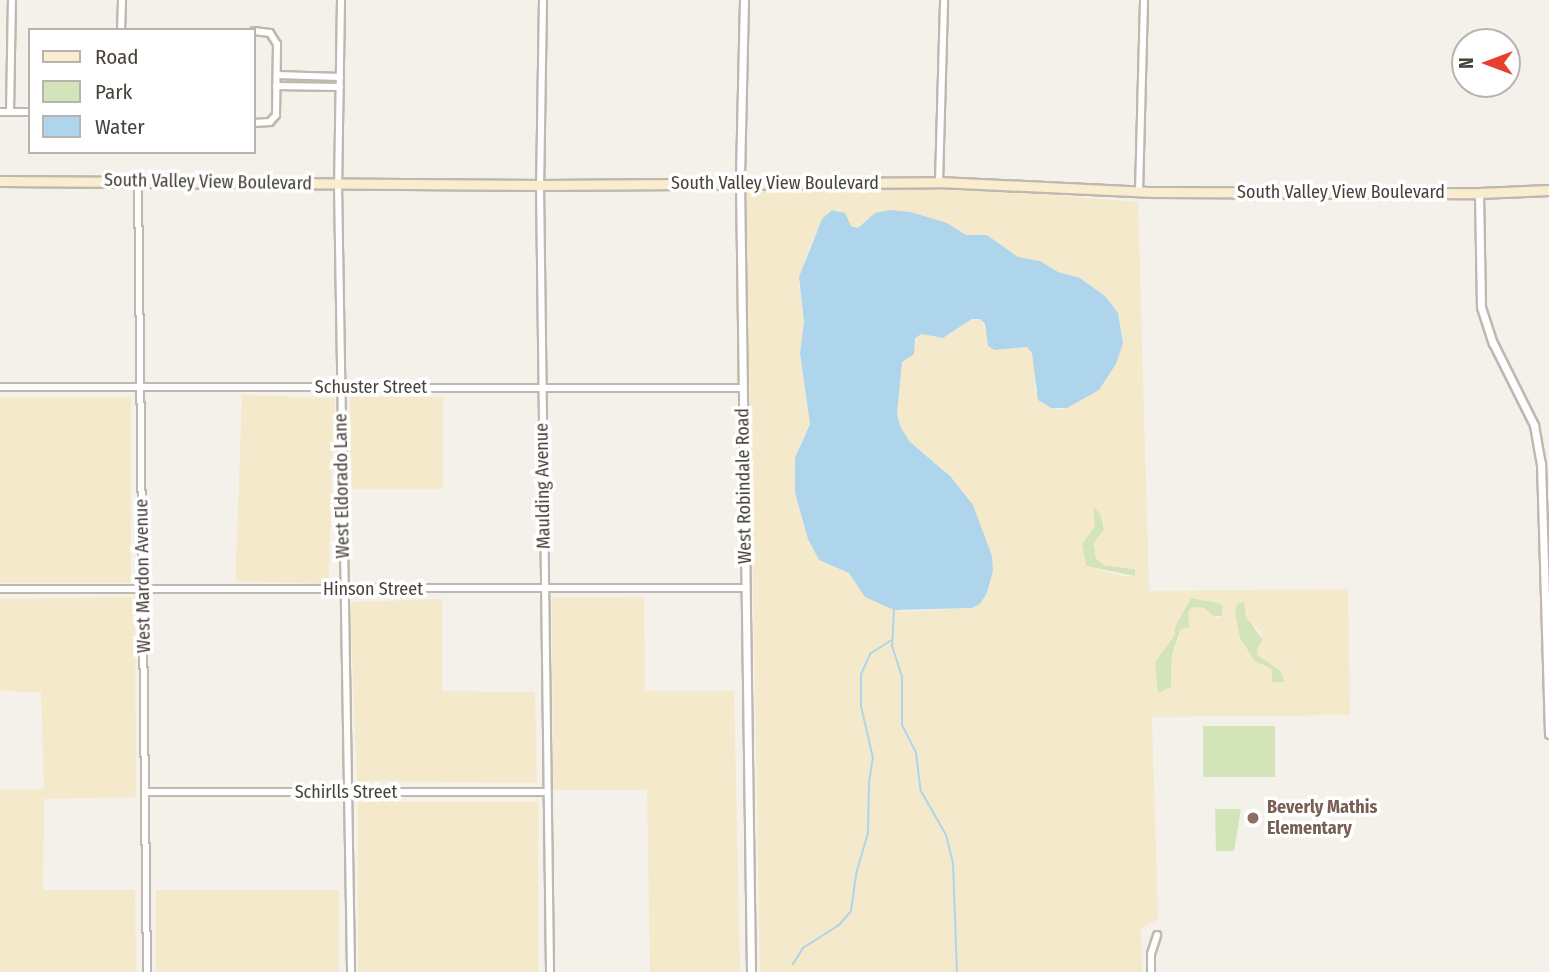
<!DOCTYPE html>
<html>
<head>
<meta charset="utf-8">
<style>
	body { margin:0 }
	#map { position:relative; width:1549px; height:972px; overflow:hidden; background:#f4f1eb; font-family:"Fira Sans Condensed",sans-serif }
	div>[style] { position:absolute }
	.green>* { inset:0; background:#d3e5b8; transform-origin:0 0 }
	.sand>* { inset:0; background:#f4e9cb; transform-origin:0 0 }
	.water>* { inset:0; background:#aed5eb }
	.stream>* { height:2px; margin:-1px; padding:0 1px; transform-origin:1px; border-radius:1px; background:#aed5eb }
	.roads { filter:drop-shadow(2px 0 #bfb8ae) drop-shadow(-2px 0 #bfb8ae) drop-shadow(0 2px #bfb8ae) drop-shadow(0 -2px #bfb8ae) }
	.minor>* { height:6px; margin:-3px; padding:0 3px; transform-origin:3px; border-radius:3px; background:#fff }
	.tertiary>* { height:7px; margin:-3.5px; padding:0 3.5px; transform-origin:3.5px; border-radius:3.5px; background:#fff }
	.secondary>* { height:9px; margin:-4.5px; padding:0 4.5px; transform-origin:4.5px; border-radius:4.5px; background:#faedcf }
	.dots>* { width:19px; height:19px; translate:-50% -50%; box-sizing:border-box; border:4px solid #fff; border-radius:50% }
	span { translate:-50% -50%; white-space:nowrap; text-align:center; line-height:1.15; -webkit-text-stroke:7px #fff; paint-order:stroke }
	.street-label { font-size:18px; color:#48423a }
	.education-label { font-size:18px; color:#785e54; font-weight:700 }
	.left { translate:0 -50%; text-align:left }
	.legend { position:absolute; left:28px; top:28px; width:228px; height:126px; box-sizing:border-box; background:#fff; border:2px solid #b6b3b0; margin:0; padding:9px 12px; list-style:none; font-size:21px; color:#48423a }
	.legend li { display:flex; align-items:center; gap:14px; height:35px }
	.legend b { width:35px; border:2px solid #b6b3b0 }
	.north { position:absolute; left:1451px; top:28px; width:70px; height:70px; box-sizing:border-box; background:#fff; border:2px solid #b6b3b0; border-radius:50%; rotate:270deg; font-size:19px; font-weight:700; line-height:28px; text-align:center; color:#48423a }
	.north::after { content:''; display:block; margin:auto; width:24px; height:32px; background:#e8402f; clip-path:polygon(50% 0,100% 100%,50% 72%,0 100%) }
</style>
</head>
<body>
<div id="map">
	<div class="green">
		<i style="clip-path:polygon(1093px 506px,1101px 514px,1103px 524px,1104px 530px,1094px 543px,1096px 558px,1104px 565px,1135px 569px,1135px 576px,1086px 566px,1082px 544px)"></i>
		<i style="clip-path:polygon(1191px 598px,1219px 603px,1223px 606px,1222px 616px,1211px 616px,1204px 608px,1189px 627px,1179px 634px,1172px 655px,1171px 687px,1157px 694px,1155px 662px)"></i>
		<i style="clip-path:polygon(1245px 601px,1246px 616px,1263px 640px,1257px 650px,1258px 655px,1280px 670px,1285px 682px,1272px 682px,1271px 669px,1255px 661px,1240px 639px,1235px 613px,1237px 604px)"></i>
		<i style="left:1203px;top:726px;width:72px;height:51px"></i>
		<i style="clip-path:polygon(1215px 809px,1241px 809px,1234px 851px,1216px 851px)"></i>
	</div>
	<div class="sand">
		<i style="clip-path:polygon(evenodd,967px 188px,1138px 202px,1149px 591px,1348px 589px,1350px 715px,1152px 717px,1158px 919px,1141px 928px,1142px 972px,760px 972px,746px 191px,967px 188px,831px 210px,838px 210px,851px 226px,858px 228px,911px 212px,947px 223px,966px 235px,987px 235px,1018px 257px,1040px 261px,1058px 272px,1080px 278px,1105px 296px,1118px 313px,1123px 343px,1116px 364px,1099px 390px,1067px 408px,1059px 410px,1043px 404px,1035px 391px,1035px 359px,1032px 353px,1027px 347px,995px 350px,980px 319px,973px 319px,949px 335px,935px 338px,921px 333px,902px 362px,897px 414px,900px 426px,910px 442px,945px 471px,968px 499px,992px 556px,993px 571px,987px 593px,980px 604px,972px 608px,902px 612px,865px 597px,849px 573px,819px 560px,806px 531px,795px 493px,800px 444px,810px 424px,800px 353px,804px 322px,799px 284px,807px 253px,822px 219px,831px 210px,967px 188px,1093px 506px,1103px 518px,1104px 529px,1094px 543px,1096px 558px,1104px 565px,1135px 569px,1135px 576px,1122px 576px,1086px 566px,1082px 544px,1095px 527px,1093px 506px,967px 188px,1191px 598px,1219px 603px,1223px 606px,1222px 616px,1216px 618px,1204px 608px,1192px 607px,1188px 612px,1189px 627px,1180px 629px,1179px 639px,1172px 655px,1171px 687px,1158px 694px,1155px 662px,1175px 635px,1175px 625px,1191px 598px,967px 188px,1244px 601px,1247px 619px,1260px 631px,1263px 640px,1257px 650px,1258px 656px,1280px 670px,1285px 682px,1272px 682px,1270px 669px,1255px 661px,1240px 639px,1235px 613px,1237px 604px,1244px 601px)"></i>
		<i style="left:242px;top:395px;width:93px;height:186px;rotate:2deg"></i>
		<i style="left:0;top:397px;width:131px;height:186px"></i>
		<i style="left:350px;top:397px;width:93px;height:92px"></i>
		<i style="clip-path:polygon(135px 597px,136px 797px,44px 799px,43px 890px,135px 890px,136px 972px,0 972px,0 789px,44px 789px,41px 692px,0 691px,0 599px)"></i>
		<i style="clip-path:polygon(644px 597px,645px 691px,734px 691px,740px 972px,650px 972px,647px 790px,553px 790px,552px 598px)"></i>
		<i style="clip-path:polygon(442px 599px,442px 691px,535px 692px,537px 783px,357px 781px,350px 602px)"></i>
		<i style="left:358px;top:802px;width:180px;height:170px"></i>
		<i style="left:156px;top:890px;width:183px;height:82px"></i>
	</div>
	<div class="water">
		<i style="clip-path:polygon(832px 210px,845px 213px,851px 226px,858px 228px,875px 213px,890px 210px,911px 212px,947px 223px,966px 235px,987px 235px,1018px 257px,1040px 261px,1058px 272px,1080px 278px,1105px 296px,1118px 313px,1123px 343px,1116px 364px,1099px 390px,1067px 408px,1051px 408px,1038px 400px,1032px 353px,1027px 347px,995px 350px,988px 346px,985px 324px,980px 319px,972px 319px,943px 338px,921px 334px,915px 339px,914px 354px,902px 362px,897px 414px,900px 426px,910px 442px,950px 476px,973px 505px,992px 556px,993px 571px,987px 593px,980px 604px,972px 608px,894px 610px,865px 597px,849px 573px,819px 560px,808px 539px,795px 493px,795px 458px,810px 424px,800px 353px,804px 322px,799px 277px,822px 219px)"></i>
	</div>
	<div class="stream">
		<i style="left:894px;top:610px;width:36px;rotate:93deg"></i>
		<i style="left:892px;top:646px;width:32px;rotate:72deg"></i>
		<i style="left:902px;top:676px;width:49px;rotate:90deg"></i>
		<i style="left:902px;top:725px;width:31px;rotate:63deg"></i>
		<i style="left:916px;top:753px;width:38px;rotate:83deg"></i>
		<i style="left:921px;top:791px;width:51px;rotate:60.4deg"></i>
		<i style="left:946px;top:835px;width:29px;rotate:76deg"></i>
		<i style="left:953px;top:863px;width:109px;rotate:87.9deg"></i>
		<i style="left:793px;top:964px;width:19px;rotate:-58deg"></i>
		<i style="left:803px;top:948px;width:43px;rotate:-32.6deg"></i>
		<i style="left:839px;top:925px;width:18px;rotate:-49deg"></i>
		<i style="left:851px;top:911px;width:37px;rotate:-82deg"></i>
		<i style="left:856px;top:874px;width:43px;rotate:-73.7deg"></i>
		<i style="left:868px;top:833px;width:51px;rotate:-88.9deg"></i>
		<i style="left:869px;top:782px;width:24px;rotate:-81deg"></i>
		<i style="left:873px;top:758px;width:53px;rotate:-103deg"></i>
		<i style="left:861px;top:706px;width:32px;rotate:-90deg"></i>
		<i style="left:861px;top:674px;width:23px;rotate:-65deg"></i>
		<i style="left:871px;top:653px;width:25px;rotate:-32deg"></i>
	</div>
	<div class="roads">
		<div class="minor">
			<i style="left:341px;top:0;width:184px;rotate:90.9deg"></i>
			<i style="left:338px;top:184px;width:788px;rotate:89.05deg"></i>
			<i style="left:543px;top:0;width:185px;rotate:90.9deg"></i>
			<i style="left:540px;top:185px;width:787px;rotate:89.27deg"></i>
			<i style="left:121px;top:30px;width:30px;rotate:-88deg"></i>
			<i style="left:254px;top:31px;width:16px;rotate:7deg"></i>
			<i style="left:270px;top:33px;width:13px;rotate:58deg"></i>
			<i style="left:277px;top:44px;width:71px;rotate:90.8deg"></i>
			<i style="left:276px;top:115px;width:9px;rotate:131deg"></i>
			<i style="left:270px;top:122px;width:16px;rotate:176deg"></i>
			<i style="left:277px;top:75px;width:63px;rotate:1.8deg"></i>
			<i style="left:276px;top:86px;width:64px;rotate:0.9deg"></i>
			<i style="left:0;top:112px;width:30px"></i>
			<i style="left:10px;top:112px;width:112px;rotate:-89deg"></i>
			<i style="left:138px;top:181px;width:791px;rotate:89.35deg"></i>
			<i style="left:939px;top:182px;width:182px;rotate:-88.4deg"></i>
			<i style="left:1139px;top:192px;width:192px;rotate:-88.5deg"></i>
			<i style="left:0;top:387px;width:743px;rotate:0.08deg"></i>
			<i style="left:0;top:589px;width:746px;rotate:-0.08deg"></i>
			<i style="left:145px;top:792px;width:402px"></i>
			<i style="left:1151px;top:972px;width:18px;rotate:-90deg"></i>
			<i style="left:1151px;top:954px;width:20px;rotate:-72deg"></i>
		</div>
		<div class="tertiary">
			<i style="left:744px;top:0;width:182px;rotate:91.3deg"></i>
			<i style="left:740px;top:182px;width:790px;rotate:89.2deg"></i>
			<i style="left:1479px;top:193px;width:114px;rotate:89deg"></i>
			<i style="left:1481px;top:307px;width:38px;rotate:72deg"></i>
			<i style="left:1493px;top:343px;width:92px;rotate:63.4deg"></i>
			<i style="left:1534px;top:425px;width:39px;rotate:80deg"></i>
			<i style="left:1541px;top:463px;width:271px;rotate:88.3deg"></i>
		</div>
		<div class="secondary">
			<i style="left:0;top:181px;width:540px;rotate:0.42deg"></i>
			<i style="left:540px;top:185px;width:399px;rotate:-0.4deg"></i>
			<i style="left:939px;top:182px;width:215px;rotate:2.7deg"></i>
			<i style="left:1154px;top:192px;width:325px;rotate:0.2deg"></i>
			<i style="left:1479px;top:193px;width:70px;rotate:-2.5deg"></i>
		</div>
	</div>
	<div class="dots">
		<i style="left:1253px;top:818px;background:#8d6e63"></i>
	</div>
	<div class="street-label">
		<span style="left:208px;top:182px;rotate:1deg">South Valley View Boulevard</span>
		<span style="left:775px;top:183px">South Valley View Boulevard</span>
		<span style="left:1341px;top:192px">South Valley View Boulevard</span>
		<span style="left:371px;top:387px">Schuster Street</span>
		<span style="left:342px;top:486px;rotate:-91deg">West Eldorado Lane</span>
		<span style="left:543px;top:486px;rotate:-91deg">Maulding Avenue</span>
		<span style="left:744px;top:486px;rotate:-91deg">West Robindale Road</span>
		<span style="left:143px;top:576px;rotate:-91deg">West Mardon Avenue</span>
		<span style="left:373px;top:589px">Hinson Street</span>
		<span style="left:346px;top:792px">Schirlls Street</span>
	</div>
	<div class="education-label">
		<span class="left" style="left:1267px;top:818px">Beverly Mathis<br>Elementary</span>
	</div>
	<ul class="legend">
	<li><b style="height:9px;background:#faedcf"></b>Road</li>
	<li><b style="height:19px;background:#d3e5b8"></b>Park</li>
	<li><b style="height:19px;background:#aed5eb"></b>Water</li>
	</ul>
	<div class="north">N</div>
</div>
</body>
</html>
